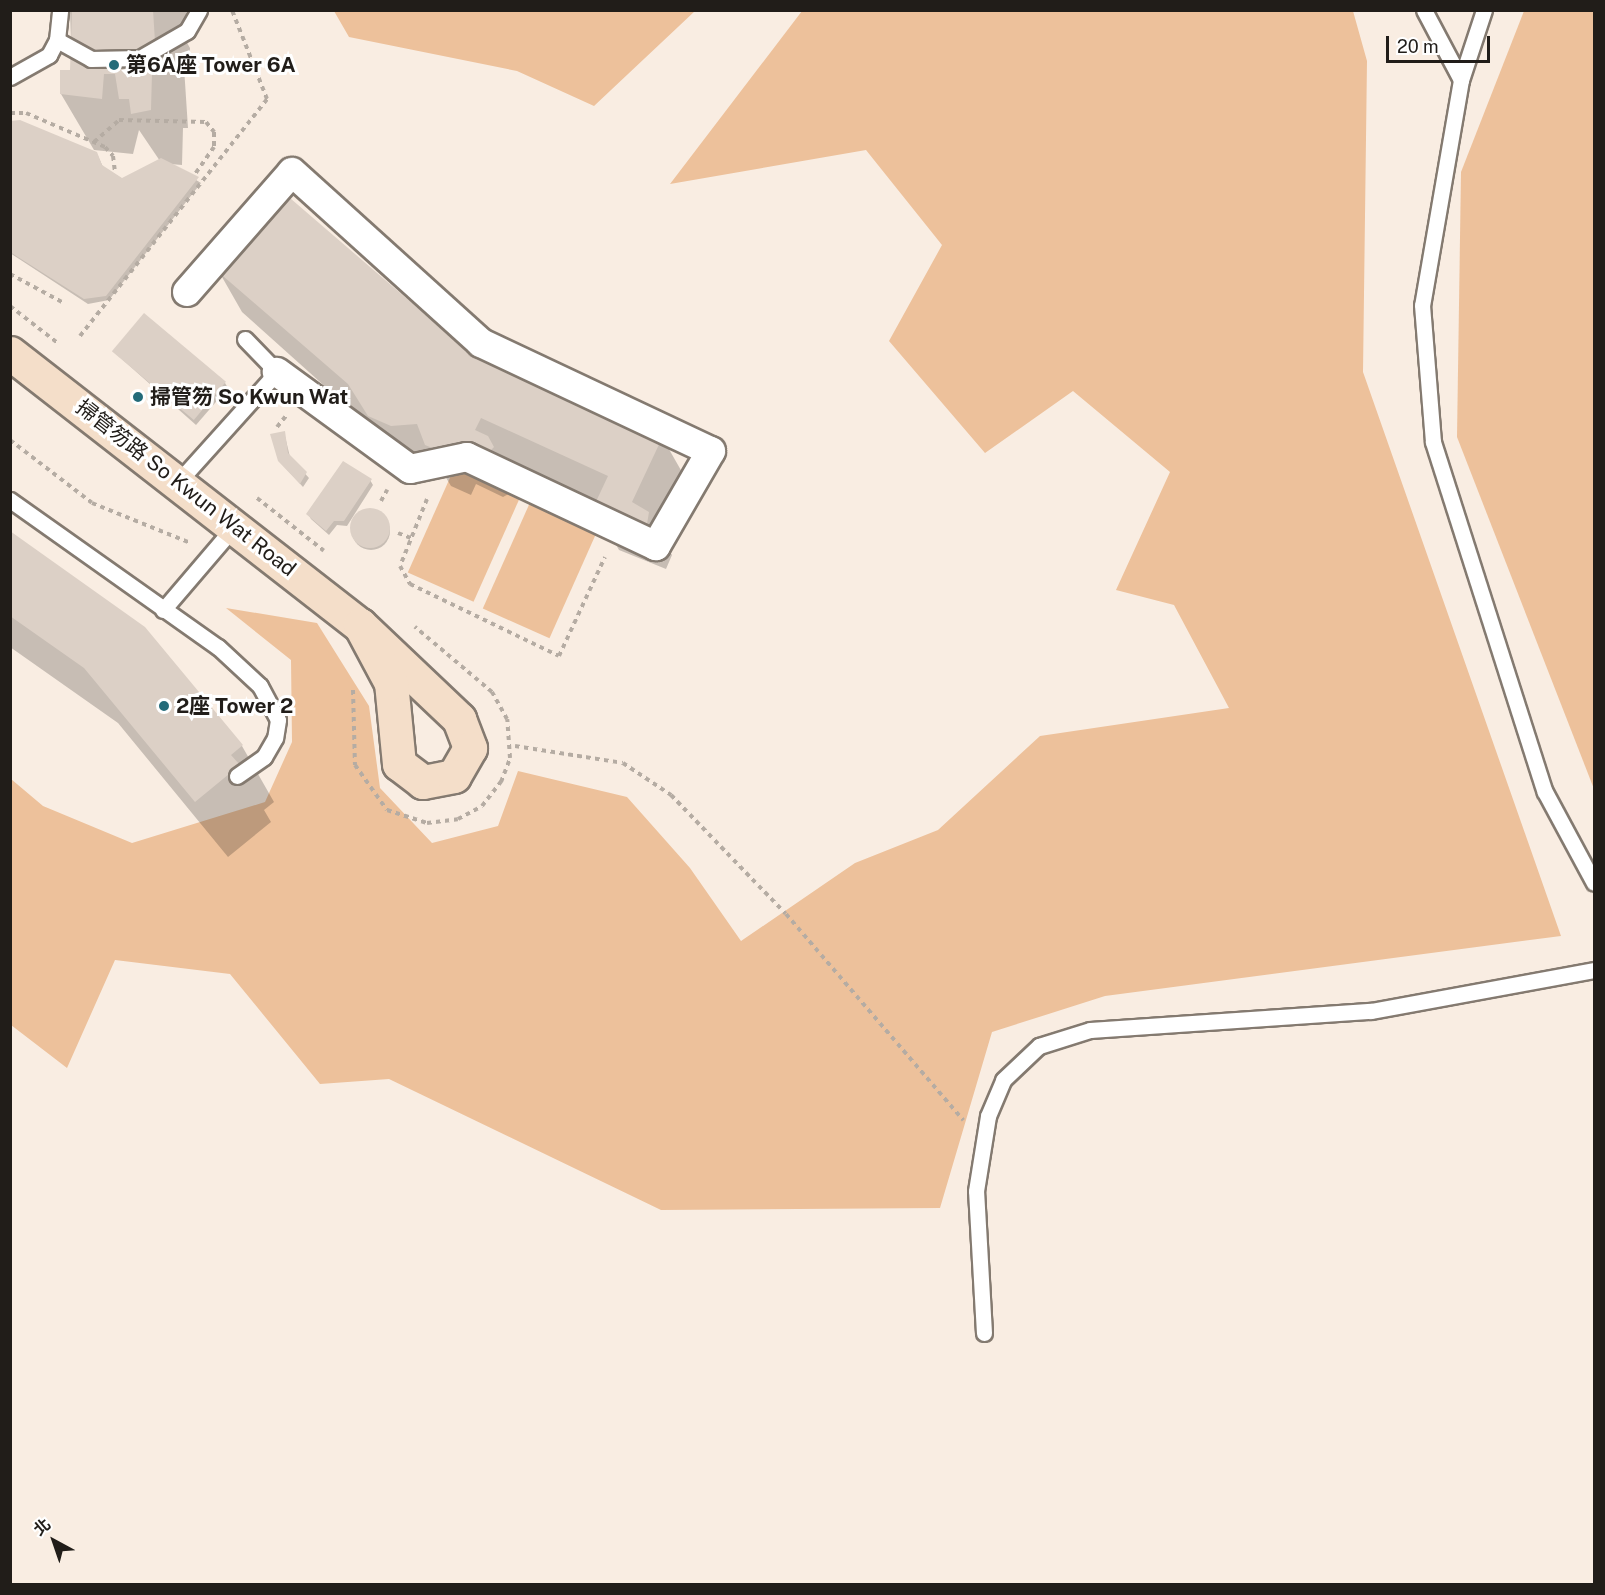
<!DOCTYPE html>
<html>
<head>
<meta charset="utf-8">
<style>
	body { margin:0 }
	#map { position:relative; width:1605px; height:1595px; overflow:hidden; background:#f9ede2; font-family:"Public Sans","Noto Sans TC",sans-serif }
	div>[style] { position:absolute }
	.green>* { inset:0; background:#edc19b; transform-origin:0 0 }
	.shadow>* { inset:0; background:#0003 }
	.round { border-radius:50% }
	.building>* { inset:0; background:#dcd0c6; transform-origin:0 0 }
	.path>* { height:4px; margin-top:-2px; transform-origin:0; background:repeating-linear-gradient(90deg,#b5aca3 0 4.5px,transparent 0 9px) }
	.roads { filter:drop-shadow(2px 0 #847a70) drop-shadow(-2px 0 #847a70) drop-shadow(0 2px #847a70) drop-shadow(0 -2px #847a70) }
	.lane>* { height:15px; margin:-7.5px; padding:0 7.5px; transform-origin:7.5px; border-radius:7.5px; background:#fff }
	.street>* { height:28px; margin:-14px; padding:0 14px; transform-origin:14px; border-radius:14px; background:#fff }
	.secondary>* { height:33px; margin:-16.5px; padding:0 16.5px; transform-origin:16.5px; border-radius:16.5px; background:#f4dec9 }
	.dots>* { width:16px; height:16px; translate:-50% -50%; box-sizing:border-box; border:3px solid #fff; border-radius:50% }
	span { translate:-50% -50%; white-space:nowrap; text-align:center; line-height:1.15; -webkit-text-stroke:6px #fff; paint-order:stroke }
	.poi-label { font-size:21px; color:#211d19; font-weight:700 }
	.left { translate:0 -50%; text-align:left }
	.street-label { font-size:21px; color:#211d19 }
	.frame { position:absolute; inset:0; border:12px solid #211d19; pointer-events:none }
	.north { position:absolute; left:24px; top:1511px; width:60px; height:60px; -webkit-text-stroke:4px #fff; paint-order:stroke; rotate:320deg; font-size:16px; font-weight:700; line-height:24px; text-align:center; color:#211d19 }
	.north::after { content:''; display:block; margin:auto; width:21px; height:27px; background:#211d19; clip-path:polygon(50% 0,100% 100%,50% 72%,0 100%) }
	.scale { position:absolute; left:1386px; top:36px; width:104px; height:27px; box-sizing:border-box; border:3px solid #211d19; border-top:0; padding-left:8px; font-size:18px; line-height:21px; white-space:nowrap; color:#211d19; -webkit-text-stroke:4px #fff; paint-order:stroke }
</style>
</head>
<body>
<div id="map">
	<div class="green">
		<i style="clip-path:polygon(334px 11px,695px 11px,594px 106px,517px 71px,349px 37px)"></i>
		<i style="clip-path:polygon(802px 11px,1353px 11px,1367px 61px,1363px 372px,1561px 936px,1105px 996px,992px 1032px,940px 1208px,661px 1210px,389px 1079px,320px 1084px,230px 974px,115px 960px,67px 1068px,11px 1025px,11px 779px,43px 806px,132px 843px,265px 802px,292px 742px,291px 660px,226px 608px,317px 623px,369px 706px,380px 788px,432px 843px,498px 826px,518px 771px,627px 797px,690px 868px,741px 941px,855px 863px,938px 830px,1040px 736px,1229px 708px,1174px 605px,1116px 590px,1170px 472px,1073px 391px,985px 453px,889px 341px,942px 245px,866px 150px,670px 184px)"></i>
		<i style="clip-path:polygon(1524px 11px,1594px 11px,1594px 789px,1457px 437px,1461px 172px)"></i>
		<i style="left:457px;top:462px;width:72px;height:121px;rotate:24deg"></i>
		<i style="left:532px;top:498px;width:73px;height:121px;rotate:24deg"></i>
	</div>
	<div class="shadow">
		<i style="clip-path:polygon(70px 10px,186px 10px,190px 28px,178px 27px,190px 48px,189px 67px,184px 67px,188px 128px,183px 128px,182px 165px,170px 164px,201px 183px,109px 300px,88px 304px,10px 253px,10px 123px,98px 156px,103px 167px,126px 181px,160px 161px,139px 130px,133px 154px,94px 150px,61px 94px,72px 72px)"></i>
		<i style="clip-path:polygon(218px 270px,455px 343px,662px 437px,686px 479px,660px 535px,672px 555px,666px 569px,619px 550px,595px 508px,598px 501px,505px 459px,502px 464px,516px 490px,503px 497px,476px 484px,471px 495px,451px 486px,439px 466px,416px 468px,242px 312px)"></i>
		<i style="clip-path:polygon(114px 352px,225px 383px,228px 388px,196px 425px)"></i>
		<i style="clip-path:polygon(284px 432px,290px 457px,309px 478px,303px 487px,279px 461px)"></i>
		<i style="clip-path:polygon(370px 480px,373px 485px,347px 526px,337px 525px,329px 535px,311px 519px,308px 514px)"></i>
		<i class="round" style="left:352px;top:512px;width:38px;height:38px"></i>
		<i style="clip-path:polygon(10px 532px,242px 746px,274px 802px,264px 810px,271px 822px,228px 857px,118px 723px,10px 647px)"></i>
	</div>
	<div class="building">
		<i style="clip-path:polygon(72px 10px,153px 10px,157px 73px,152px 73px,151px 110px,131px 114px,129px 99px,119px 99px,115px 74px,104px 74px,102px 99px,60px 94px,60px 70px,70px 70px)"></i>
		<i style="clip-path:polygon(20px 120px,97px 152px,102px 165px,122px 178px,161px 158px,199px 177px,106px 296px,84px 299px,10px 252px,10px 121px)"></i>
		<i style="clip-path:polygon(283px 192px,456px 341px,663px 436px,632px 502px,649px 512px,647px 524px,642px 528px,593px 508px,608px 476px,481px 418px,475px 430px,488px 436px,494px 447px,485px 456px,452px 443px,447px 454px,425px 445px,417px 424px,391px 426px,368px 416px,348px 384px,216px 270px)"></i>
		<i style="left:144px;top:313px;width:107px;height:50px;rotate:40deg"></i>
		<i style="clip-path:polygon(285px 431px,288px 453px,307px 472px,300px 484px,278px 461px,270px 434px)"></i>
		<i style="clip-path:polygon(343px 461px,372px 479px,344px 521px,334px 521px,326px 531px,306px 514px)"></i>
		<i class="round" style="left:350px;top:508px;width:40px;height:40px"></i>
		<i style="clip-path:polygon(10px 531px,145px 627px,243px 745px,231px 755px,240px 765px,195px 802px,84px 668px,10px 616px)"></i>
	</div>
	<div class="path">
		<i style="left:10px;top:113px;width:16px"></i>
		<i style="left:26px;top:113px;width:86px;rotate:23.3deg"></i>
		<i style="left:105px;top:147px;width:12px;rotate:48deg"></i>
		<i style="left:113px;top:156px;width:17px;rotate:83deg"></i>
		<i style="left:94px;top:142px;width:33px;rotate:-41deg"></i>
		<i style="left:119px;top:120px;width:87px;rotate:1.3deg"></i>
		<i style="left:206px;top:122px;width:13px;rotate:51deg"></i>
		<i style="left:214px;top:132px;width:15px;rotate:90deg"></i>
		<i style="left:214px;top:147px;width:32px;rotate:125deg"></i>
		<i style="left:10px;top:274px;width:59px;rotate:28.3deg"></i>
		<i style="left:10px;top:306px;width:62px;rotate:37.8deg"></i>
		<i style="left:80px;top:336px;width:302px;rotate:-51.7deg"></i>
		<i style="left:267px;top:99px;width:96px;rotate:-111.5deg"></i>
		<i style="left:277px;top:427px;width:14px;rotate:-51deg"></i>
		<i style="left:10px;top:440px;width:103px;rotate:37.5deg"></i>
		<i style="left:92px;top:503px;width:104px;rotate:22.1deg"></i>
		<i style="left:257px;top:498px;width:85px;rotate:38.3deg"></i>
		<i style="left:427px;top:499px;width:72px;rotate:111.9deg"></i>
		<i style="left:400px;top:566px;width:21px;rotate:61deg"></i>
		<i style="left:410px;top:584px;width:165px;rotate:25.8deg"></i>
		<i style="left:559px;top:656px;width:109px;rotate:-65.1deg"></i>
		<i style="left:381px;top:501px;width:13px;rotate:-61deg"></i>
		<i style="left:398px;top:533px;width:14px;rotate:21deg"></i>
		<i style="left:353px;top:690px;width:75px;rotate:88.5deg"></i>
		<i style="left:355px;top:765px;width:55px;rotate:54.6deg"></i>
		<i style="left:387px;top:810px;width:42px;rotate:18deg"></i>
		<i style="left:427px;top:823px;width:31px;rotate:-7deg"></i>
		<i style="left:458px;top:819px;width:27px;rotate:-28deg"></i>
		<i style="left:482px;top:806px;width:31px;rotate:-52deg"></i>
		<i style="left:501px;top:782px;width:26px;rotate:-69deg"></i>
		<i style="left:510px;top:758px;width:39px;rotate:-94deg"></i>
		<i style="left:507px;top:719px;width:31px;rotate:-119deg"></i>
		<i style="left:492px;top:692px;width:101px;rotate:-139.8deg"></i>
		<i style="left:515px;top:746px;width:109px;rotate:8.9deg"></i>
		<i style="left:623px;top:763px;width:58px;rotate:33.7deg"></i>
		<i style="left:671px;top:795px;width:165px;rotate:46deg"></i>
		<i style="left:786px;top:914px;width:272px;rotate:49.3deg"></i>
	</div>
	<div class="roads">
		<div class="lane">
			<i style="left:1424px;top:10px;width:79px;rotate:62.1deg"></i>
			<i style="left:1484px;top:10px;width:74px;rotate:108.2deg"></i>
			<i style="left:1461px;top:80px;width:228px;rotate:99.8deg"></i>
			<i style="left:1422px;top:305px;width:137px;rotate:85.4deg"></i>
			<i style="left:1433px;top:442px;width:367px;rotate:72.3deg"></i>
			<i style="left:1545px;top:792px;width:103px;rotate:61.7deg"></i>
			<i style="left:57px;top:40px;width:39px;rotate:29deg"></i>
			<i style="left:91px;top:59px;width:49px;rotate:-1.2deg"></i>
			<i style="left:140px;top:58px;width:54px;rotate:-29.9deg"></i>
			<i style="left:187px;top:31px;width:24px;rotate:-60deg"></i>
			<i style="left:10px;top:77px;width:45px;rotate:-29.4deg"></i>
			<i style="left:49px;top:55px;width:17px;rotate:-62deg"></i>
			<i style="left:57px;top:40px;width:30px;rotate:-84deg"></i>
			<i style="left:178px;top:482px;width:148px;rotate:-48deg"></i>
			<i style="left:277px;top:372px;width:46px;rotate:-134.1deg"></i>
			<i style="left:10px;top:500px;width:255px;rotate:35.3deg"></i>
			<i style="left:218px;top:647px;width:57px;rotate:42.9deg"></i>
			<i style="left:260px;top:686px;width:38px;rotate:62deg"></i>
			<i style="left:278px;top:720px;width:18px;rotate:99deg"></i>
			<i style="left:275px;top:738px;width:22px;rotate:120deg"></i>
			<i style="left:264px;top:757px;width:33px;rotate:145deg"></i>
			<i style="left:163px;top:610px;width:109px;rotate:-49.5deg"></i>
			<i style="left:984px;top:1333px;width:142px;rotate:-93.2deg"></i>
			<i style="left:976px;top:1191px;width:76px;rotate:-80.9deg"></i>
			<i style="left:988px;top:1116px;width:39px;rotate:-67deg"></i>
			<i style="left:1003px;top:1080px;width:50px;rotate:-43.4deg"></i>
			<i style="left:1039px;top:1046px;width:53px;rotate:-17.4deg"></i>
			<i style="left:1090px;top:1030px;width:282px;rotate:-3.9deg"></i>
			<i style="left:1371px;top:1011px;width:227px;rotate:-10.4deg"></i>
		</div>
		<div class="street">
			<i style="left:187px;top:292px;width:159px;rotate:-48.8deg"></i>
			<i style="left:292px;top:172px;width:255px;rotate:42.1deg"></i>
			<i style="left:481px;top:343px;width:254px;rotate:25.2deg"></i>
			<i style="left:711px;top:451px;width:110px;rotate:120.1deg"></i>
			<i style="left:656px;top:546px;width:209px;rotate:-154.8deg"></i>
			<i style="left:467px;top:457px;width:58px;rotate:168.1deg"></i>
			<i style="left:410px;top:469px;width:165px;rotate:-143.9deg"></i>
		</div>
		<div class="secondary">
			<i style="left:10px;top:353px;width:443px;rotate:37.9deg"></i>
			<i style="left:360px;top:625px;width:137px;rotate:43.5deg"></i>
			<i style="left:459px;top:719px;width:31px;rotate:69deg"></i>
			<i style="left:470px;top:748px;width:32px;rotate:120deg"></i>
			<i style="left:454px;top:776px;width:32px;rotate:169deg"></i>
			<i style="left:423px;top:782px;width:30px;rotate:-143deg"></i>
			<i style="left:399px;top:764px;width:81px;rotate:-95.6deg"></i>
			<i style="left:391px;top:683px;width:66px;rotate:-118.1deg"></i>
		</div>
	</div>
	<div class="dots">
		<i style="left:114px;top:65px;background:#246b79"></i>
		<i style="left:138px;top:397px;background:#246b79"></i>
		<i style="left:164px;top:706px;background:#246b79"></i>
	</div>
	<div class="poi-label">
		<span class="left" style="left:126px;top:65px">第6A座 Tower 6A</span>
		<span class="left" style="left:150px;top:397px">掃管笏 So Kwun Wat</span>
		<span class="left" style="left:176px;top:706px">2座 Tower 2</span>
	</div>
	<div class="street-label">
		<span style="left:186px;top:488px;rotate:38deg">掃管笏路 So Kwun Wat Road</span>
	</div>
	<div class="frame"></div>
	<div class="north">北</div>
	<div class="scale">20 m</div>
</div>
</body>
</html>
